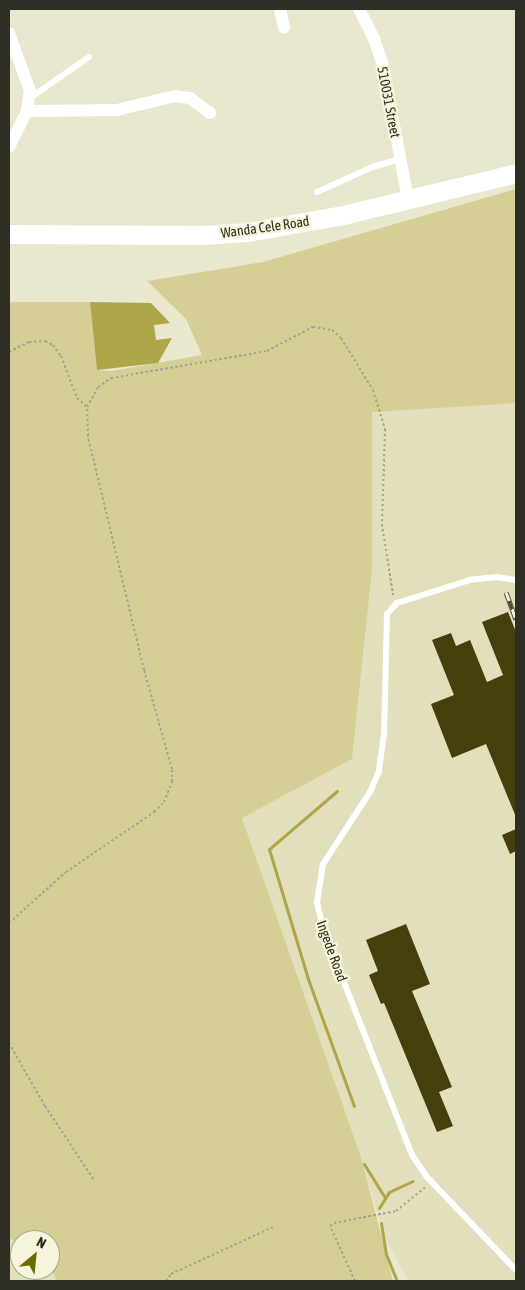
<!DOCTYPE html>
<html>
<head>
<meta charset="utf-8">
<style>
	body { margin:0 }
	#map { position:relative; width:525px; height:1290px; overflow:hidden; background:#e9e7cd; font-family:"Asap Condensed",sans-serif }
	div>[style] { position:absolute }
	.built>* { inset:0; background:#e2dfbd }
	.green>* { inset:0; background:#d5cf95 }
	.water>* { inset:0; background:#afa549 }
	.stream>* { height:3px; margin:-1.5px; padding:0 1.5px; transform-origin:1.5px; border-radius:1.5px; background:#afa549 }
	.building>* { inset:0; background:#453f0c }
	.path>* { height:2px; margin-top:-1px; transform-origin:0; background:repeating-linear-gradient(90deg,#a5a38f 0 2.5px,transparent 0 5px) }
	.lane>* { height:6px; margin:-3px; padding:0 3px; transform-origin:3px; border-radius:3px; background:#fff }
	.street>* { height:12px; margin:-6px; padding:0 6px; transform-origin:6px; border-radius:6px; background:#fff }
	.secondary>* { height:19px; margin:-9.5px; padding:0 9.5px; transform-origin:9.5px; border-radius:9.5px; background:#fff }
	.rail>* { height:5px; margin-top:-2.5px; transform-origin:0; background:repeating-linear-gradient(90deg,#f6f4da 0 9px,#4c4b3e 0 18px); box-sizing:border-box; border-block:1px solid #4c4b3e }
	span { translate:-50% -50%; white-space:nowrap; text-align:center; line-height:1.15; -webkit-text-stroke:5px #f6f4da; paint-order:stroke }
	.street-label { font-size:14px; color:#2f2e24 }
	.frame { position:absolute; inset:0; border:10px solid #2f2e24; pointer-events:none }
	.north { position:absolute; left:10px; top:1230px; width:50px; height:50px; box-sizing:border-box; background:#f6f4da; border:1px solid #a6a591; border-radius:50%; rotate:28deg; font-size:14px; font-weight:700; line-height:20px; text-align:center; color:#2f2e24 }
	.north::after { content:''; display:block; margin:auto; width:18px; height:22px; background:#716800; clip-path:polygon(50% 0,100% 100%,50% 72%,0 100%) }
</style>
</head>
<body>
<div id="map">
	<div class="built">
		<i style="clip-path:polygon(516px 403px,516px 1281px,408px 1281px,383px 1233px,361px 1157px,242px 818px,352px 759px,372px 570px,372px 411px)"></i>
		<i style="clip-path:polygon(9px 1238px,20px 1245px,20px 1270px,50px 1269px,58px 1281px,9px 1281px)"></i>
	</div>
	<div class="green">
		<i style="clip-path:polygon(516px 189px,516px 403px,372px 412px,372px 570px,352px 759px,242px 818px,361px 1157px,393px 1281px,58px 1281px,50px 1269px,50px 1240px,20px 1240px,20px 1245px,9px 1238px,9px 302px,90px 302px,97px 370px,112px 371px,202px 355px,186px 319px,147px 281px,263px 262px)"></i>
	</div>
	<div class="water">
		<i style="clip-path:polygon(90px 302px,151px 303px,170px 323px,154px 325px,156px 340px,172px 338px,158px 363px,97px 370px)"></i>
	</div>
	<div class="stream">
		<i style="left:337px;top:791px;width:89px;rotate:139.5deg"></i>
		<i style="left:269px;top:849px;width:136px;rotate:73.3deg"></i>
		<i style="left:308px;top:979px;width:135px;rotate:70.1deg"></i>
		<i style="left:364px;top:1164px;width:38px;rotate:58deg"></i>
		<i style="left:379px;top:1208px;width:19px;rotate:-58deg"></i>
		<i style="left:389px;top:1192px;width:26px;rotate:-25deg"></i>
		<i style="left:381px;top:1223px;width:31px;rotate:81deg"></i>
		<i style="left:386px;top:1254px;width:29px;rotate:68deg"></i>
	</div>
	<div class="building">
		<i style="clip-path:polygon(508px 612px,516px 632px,516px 817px,486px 744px,452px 758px,431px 704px,454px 695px,432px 640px,451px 633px,456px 646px,470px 640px,487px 682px,503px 675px,482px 622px)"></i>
		<i style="clip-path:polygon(516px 829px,516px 851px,510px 854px,502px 835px)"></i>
		<i style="clip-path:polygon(406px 924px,430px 984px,412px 991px,452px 1087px,439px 1092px,453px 1126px,437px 1132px,384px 1003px,381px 1004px,369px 975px,378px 971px,366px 940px)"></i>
	</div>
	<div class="path">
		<i style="left:9px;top:352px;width:22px;rotate:-27deg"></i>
		<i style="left:29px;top:342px;width:16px;rotate:-4deg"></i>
		<i style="left:45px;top:341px;width:9px;rotate:27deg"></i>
		<i style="left:53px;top:345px;width:14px;rotate:54deg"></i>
		<i style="left:61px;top:356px;width:45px;rotate:69.1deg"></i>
		<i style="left:77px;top:398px;width:13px;rotate:42deg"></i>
		<i style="left:9px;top:923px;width:76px;rotate:-41.8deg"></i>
		<i style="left:66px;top:872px;width:107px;rotate:-34.3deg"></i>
		<i style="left:154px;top:812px;width:14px;rotate:-45deg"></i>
		<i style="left:164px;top:802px;width:22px;rotate:-68deg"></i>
		<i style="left:172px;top:782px;width:13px;rotate:-90deg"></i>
		<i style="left:172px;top:769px;width:103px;rotate:-105.8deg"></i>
		<i style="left:144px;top:670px;width:241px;rotate:-103.5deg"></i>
		<i style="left:88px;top:436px;width:29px;rotate:-92deg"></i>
		<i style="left:87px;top:407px;width:23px;rotate:-61deg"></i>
		<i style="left:98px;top:387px;width:16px;rotate:-35deg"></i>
		<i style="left:111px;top:378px;width:158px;rotate:-9.8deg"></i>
		<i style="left:267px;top:351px;width:52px;rotate:-27.6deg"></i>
		<i style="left:313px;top:327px;width:19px;rotate:9deg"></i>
		<i style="left:332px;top:330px;width:12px;rotate:42deg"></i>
		<i style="left:341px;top:338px;width:61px;rotate:58.4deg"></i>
		<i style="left:373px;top:390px;width:41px;rotate:72.9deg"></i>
		<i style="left:385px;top:429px;width:95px;rotate:91.8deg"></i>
		<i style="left:382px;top:524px;width:72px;rotate:81.2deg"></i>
		<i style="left:9px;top:1043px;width:73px;rotate:60.3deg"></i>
		<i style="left:45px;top:1106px;width:89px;rotate:56.5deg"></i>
		<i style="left:166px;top:1281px;width:9px;rotate:-54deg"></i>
		<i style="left:171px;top:1274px;width:112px;rotate:-24.7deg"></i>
		<i style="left:355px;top:1281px;width:60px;rotate:-114.4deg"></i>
		<i style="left:330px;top:1226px;width:5px;rotate:-37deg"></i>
		<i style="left:334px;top:1223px;width:63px;rotate:-11deg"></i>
		<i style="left:396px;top:1211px;width:38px;rotate:-39deg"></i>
	</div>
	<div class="lane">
		<i style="left:30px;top:98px;width:72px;rotate:-34.8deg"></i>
		<i style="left:317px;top:192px;width:60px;rotate:-24.4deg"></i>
		<i style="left:372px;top:167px;width:29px;rotate:-16deg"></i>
		<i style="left:516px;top:580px;width:19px;rotate:-171deg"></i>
		<i style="left:497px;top:577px;width:27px;rotate:174deg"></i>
		<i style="left:470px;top:580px;width:77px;rotate:162.5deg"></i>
		<i style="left:397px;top:603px;width:15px;rotate:132deg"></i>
		<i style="left:387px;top:614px;width:120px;rotate:91.4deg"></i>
		<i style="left:384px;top:734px;width:37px;rotate:98deg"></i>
		<i style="left:379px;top:771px;width:23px;rotate:113deg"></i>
		<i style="left:370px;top:792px;width:86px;rotate:123.1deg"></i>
		<i style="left:323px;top:864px;width:38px;rotate:99deg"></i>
		<i style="left:317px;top:902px;width:28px;rotate:77deg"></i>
		<i style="left:323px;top:929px;width:243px;rotate:68.5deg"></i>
		<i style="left:412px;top:1155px;width:27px;rotate:56deg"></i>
		<i style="left:427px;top:1177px;width:129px;rotate:46.3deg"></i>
	</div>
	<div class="street">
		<i style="left:280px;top:9px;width:19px;rotate:78deg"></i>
		<i style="left:359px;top:9px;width:33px;rotate:63deg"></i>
		<i style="left:374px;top:38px;width:29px;rotate:72deg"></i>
		<i style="left:383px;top:66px;width:136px;rotate:79.4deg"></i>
		<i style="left:9px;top:33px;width:62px;rotate:70.1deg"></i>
		<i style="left:30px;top:91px;width:20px;rotate:99deg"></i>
		<i style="left:27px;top:111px;width:40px;rotate:116.6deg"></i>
		<i style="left:27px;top:111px;width:90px;rotate:-0.6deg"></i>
		<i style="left:117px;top:110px;width:60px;rotate:-13.6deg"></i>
		<i style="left:175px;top:96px;width:15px;rotate:8deg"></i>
		<i style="left:190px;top:98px;width:25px;rotate:37deg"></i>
	</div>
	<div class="secondary">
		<i style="left:9px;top:234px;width:193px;rotate:0.3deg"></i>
		<i style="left:202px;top:235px;width:45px;rotate:-3.8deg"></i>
		<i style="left:247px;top:232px;width:97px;rotate:-10deg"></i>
		<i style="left:343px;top:215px;width:178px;rotate:-13.6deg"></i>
	</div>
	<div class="rail">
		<i style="left:506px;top:592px;width:29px;rotate:70deg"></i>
	</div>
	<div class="street-label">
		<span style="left:389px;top:102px;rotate:79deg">510031 Street</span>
		<span style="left:265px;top:227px;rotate:-8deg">Wanda Cele Road</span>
		<span style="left:332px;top:951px;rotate:70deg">Ingede Road</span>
	</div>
	<div class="frame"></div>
	<div class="north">N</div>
</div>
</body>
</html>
